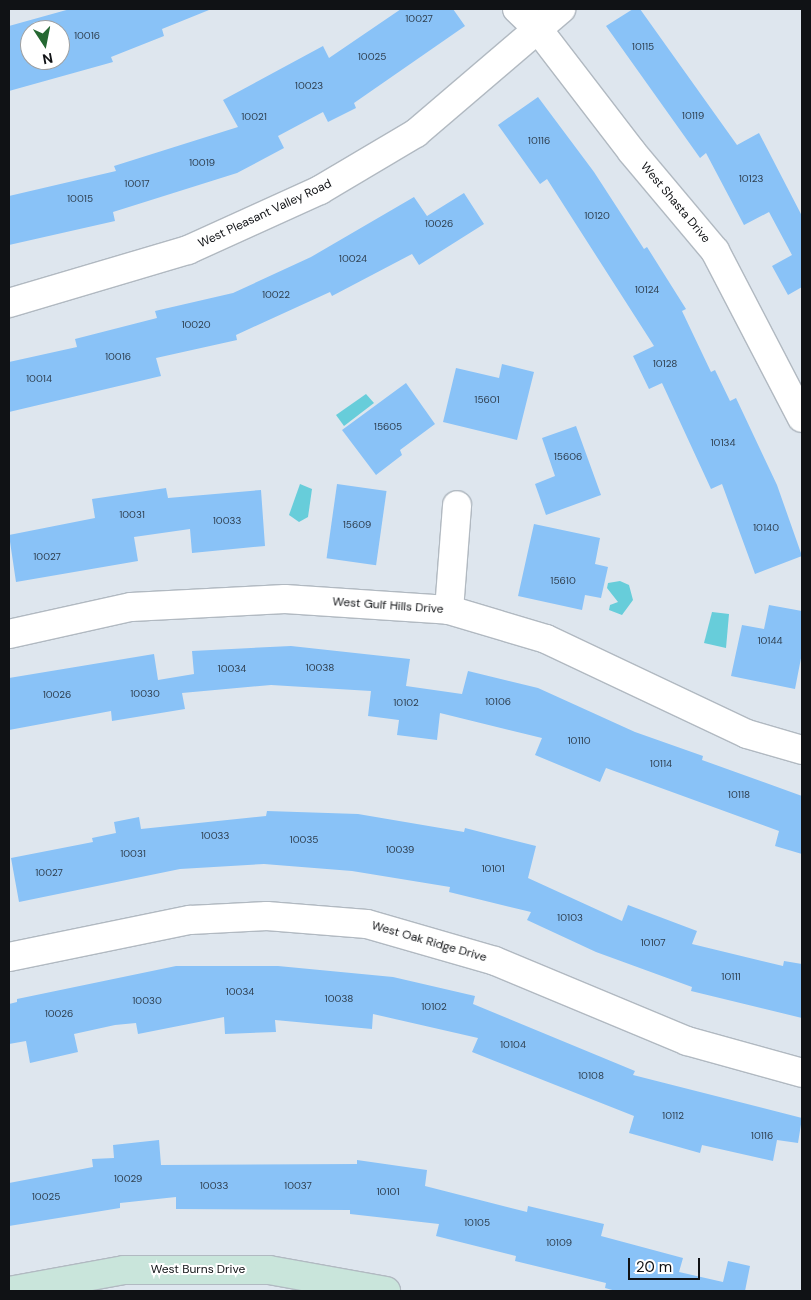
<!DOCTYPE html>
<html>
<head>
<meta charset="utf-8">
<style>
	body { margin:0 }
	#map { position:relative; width:811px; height:1300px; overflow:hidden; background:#dee6ee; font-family:"DM Sans",sans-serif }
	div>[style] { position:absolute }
	.water>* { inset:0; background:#67cdda }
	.building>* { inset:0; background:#89c2f7; transform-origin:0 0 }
	.roads { filter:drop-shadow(1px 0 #b1b9c1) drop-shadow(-1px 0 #b1b9c1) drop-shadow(0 1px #b1b9c1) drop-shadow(0 -1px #b1b9c1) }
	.street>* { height:28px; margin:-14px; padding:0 14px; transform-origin:14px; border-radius:14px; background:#fff }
	.secondary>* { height:28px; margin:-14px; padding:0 14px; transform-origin:14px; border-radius:14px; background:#c9e5db }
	span { translate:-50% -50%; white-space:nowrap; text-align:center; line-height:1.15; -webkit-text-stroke:4px #fff; paint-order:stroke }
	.number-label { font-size:10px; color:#2e3e4e }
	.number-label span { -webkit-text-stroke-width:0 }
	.street-label { font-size:12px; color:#101215 }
	.frame { position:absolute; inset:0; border:10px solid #101215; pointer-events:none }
	.north { position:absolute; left:20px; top:20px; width:50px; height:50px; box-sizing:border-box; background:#fff; border:1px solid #9fa0a1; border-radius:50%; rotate:169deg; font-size:14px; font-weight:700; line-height:20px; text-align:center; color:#101215 }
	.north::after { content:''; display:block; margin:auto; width:18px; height:22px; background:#256832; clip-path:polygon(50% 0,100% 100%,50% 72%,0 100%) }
	.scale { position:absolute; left:628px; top:1258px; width:72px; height:22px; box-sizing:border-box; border:2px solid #101215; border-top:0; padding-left:6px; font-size:15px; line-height:18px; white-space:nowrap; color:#101215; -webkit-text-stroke:4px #fff; paint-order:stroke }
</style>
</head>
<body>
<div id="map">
	<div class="water">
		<i style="clip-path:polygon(366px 394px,374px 403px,344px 426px,336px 415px)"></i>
		<i style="clip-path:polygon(300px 484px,312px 489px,308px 517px,299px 522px,289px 515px)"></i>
		<i style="clip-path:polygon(620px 581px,629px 585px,633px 600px,622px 615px,609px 610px,610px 605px,618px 602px,607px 588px,608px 583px)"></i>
		<i style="clip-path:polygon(712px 612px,729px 614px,726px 648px,704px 643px)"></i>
	</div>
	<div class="building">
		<i style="clip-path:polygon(evenodd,70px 9px,209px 9px,209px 10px,162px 29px,164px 36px,111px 57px,113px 62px,9px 91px,9px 26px,70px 9px,30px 30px,60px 30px,60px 60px,30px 60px,30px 30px)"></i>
		<i style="clip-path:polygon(401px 9px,453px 9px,465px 26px,354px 103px,356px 108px,328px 122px,323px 112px,278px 136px,284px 148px,237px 173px,113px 212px,115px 221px,9px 245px,9px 196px,116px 171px,114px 166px,238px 127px,223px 100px,323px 46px,329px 58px)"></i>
		<i style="clip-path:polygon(633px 9px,640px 9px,737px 145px,759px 133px,802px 216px,802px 287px,788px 295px,772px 266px,792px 255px,769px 212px,744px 225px,706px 153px,700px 158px,606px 26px)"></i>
		<i style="clip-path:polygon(538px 97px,594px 172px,644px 249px,647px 247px,686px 309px,682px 311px,711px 372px,715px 370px,730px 401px,736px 398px,777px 485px,802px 556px,755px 574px,722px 484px,711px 489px,662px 383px,649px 389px,633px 356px,654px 346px,547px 179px,540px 184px,498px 125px)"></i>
		<i style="clip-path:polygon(464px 193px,484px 224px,419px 265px,412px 254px,332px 296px,330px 292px,236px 335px,237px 340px,156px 358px,161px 376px,9px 412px,9px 362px,77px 347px,75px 339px,157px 318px,155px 311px,233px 293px,311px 257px,414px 197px,427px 216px)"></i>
		<i style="clip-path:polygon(502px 364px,534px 372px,517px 440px,443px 422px,456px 368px,499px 378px)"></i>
		<i style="clip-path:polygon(406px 383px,435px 424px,400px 450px,402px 455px,376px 475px,342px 430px)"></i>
		<i style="clip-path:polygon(576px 426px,601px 495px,546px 515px,535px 484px,555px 476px,542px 438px)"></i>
		<i style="left:337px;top:484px;width:50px;height:75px;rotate:8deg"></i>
		<i style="clip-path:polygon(166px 488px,168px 498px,261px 490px,265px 546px,192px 553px,190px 529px,134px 537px,138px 561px,16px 582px,9px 535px,95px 518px,92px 499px)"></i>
		<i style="clip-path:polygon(534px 524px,600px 538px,595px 564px,608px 567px,601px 598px,585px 595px,582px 610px,518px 596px)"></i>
		<i style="clip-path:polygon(769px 605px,802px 611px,802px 653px,795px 689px,731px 676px,742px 625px,764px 629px)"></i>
		<i style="clip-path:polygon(291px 646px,410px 659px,406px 686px,462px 694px,468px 671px,538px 688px,635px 732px,703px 756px,702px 760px,802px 796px,802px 854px,775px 846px,779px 831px,606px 768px,600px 782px,535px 755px,542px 738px,440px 713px,437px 740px,397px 735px,399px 720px,368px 716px,371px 691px,271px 685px,182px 693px,185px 709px,112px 721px,111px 711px,9px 730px,9px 678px,154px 654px,158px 680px,194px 674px,192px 651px)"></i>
		<i style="clip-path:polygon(267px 811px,358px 814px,464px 832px,465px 828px,536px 846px,528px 878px,622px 921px,628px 905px,697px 931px,692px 944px,783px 966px,784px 961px,802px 964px,802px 1018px,691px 991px,692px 987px,596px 952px,527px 920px,531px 912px,449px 892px,450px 887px,352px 871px,264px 864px,180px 869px,19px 902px,11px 858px,93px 842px,92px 838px,116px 833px,114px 822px,139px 817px,141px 829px,266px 816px)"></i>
		<i style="clip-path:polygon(176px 966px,278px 966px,393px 977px,475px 996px,473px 1004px,635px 1071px,633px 1075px,802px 1118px,798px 1143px,777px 1140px,773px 1161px,702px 1145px,700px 1153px,629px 1133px,634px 1116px,472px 1052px,478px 1038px,373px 1014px,372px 1029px,275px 1020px,276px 1032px,225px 1034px,224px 1017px,138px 1034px,136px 1023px,115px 1025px,74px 1034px,78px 1052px,30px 1063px,26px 1041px,9px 1044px,9px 1004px,17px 1002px,17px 999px)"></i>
		<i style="clip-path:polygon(159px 1140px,161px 1165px,357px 1164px,357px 1160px,427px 1170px,425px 1186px,527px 1212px,528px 1206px,604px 1224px,601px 1236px,683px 1258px,679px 1272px,723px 1282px,728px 1261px,750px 1266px,745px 1291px,616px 1291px,605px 1288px,606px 1283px,515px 1261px,516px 1256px,436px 1236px,439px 1224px,350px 1214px,350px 1210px,176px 1209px,176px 1197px,120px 1203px,120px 1208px,9px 1226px,9px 1183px,93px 1167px,92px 1159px,114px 1158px,113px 1145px)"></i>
	</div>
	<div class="roads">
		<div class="street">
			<i style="left:517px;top:9px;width:28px;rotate:44deg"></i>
			<i style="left:537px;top:28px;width:156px;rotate:52.5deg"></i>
			<i style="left:632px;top:152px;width:129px;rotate:50deg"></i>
			<i style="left:715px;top:251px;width:188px;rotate:62.5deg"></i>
			<i style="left:9px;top:303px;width:187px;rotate:-16.5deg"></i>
			<i style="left:188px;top:250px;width:145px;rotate:-24.4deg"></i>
			<i style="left:320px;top:190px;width:112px;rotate:-30.7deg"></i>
			<i style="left:416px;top:133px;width:191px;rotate:-40.5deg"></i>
			<i style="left:449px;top:610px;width:105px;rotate:-85.6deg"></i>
			<i style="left:9px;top:634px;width:125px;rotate:-12.5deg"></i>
			<i style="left:131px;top:607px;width:154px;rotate:-3deg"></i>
			<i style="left:285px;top:599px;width:164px;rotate:3.8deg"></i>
			<i style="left:449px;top:610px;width:101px;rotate:16.6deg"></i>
			<i style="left:546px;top:639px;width:222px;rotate:25.3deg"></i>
			<i style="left:747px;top:734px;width:57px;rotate:16.2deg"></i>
			<i style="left:9px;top:957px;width:185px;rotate:-11.6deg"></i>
			<i style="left:190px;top:920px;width:77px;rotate:-3deg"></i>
			<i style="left:267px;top:916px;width:100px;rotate:4.6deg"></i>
			<i style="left:367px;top:924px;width:133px;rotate:16.1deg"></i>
			<i style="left:495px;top:961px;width:208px;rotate:22.6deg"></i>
			<i style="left:687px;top:1041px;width:119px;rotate:15.5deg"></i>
		</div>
		<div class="secondary">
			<i style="left:9px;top:1291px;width:117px;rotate:-10.3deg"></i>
			<i style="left:124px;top:1270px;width:145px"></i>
			<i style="left:269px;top:1270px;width:119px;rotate:10.2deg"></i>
		</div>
	</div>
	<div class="number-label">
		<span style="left:419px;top:19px">10027</span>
		<span style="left:87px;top:36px">10016</span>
		<span style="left:643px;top:47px">10115</span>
		<span style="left:372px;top:57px">10025</span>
		<span style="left:309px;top:86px">10023</span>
		<span style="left:693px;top:116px">10119</span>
		<span style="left:254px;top:117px">10021</span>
		<span style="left:539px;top:141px">10116</span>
		<span style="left:202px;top:163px">10019</span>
		<span style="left:751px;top:179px">10123</span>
		<span style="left:137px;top:184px">10017</span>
		<span style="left:80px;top:199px">10015</span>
		<span style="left:597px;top:216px">10120</span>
		<span style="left:439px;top:224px">10026</span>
		<span style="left:353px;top:259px">10024</span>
		<span style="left:647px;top:290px">10124</span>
		<span style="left:276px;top:295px">10022</span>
		<span style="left:196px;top:325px">10020</span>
		<span style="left:118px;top:357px">10016</span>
		<span style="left:665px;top:364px">10128</span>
		<span style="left:39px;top:379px">10014</span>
		<span style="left:487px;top:400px">15601</span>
		<span style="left:388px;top:427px">15605</span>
		<span style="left:723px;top:443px">10134</span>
		<span style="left:568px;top:457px">15606</span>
		<span style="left:132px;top:515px">10031</span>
		<span style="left:227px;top:521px">10033</span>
		<span style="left:357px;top:525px">15609</span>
		<span style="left:766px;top:528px">10140</span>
		<span style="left:47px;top:557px">10027</span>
		<span style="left:563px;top:581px">15610</span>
		<span style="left:770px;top:641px">10144</span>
		<span style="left:320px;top:668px">10038</span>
		<span style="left:232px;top:669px">10034</span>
		<span style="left:145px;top:694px">10030</span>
		<span style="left:57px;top:695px">10026</span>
		<span style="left:498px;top:702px">10106</span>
		<span style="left:406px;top:703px">10102</span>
		<span style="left:579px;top:741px">10110</span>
		<span style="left:661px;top:764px">10114</span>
		<span style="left:739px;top:795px">10118</span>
		<span style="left:215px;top:836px">10033</span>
		<span style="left:304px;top:840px">10035</span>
		<span style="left:400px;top:850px">10039</span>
		<span style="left:133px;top:854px">10031</span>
		<span style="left:493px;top:869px">10101</span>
		<span style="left:49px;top:873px">10027</span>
		<span style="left:570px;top:918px">10103</span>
		<span style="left:653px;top:943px">10107</span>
		<span style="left:731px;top:977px">10111</span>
		<span style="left:240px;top:992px">10034</span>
		<span style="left:339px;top:999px">10038</span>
		<span style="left:147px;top:1001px">10030</span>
		<span style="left:434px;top:1007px">10102</span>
		<span style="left:59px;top:1014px">10026</span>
		<span style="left:513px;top:1045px">10104</span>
		<span style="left:591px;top:1076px">10108</span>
		<span style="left:673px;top:1116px">10112</span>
		<span style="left:762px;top:1136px">10116</span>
		<span style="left:128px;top:1179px">10029</span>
		<span style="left:214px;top:1186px">10033</span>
		<span style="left:298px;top:1186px">10037</span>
		<span style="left:388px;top:1192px">10101</span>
		<span style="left:46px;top:1197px">10025</span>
		<span style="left:477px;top:1223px">10105</span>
		<span style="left:559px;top:1243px">10109</span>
	</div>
	<div class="street-label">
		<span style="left:675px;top:203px;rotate:50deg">West Shasta Drive</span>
		<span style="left:265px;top:214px;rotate:-25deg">West Pleasant Valley Road</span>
		<span style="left:388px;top:606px;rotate:4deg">West Gulf Hills Drive</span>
		<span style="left:429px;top:942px;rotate:16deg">West Oak Ridge Drive</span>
		<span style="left:198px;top:1270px">West Burns Drive</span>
	</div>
	<div class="frame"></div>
	<div class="north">N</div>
	<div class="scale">20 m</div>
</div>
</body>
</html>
